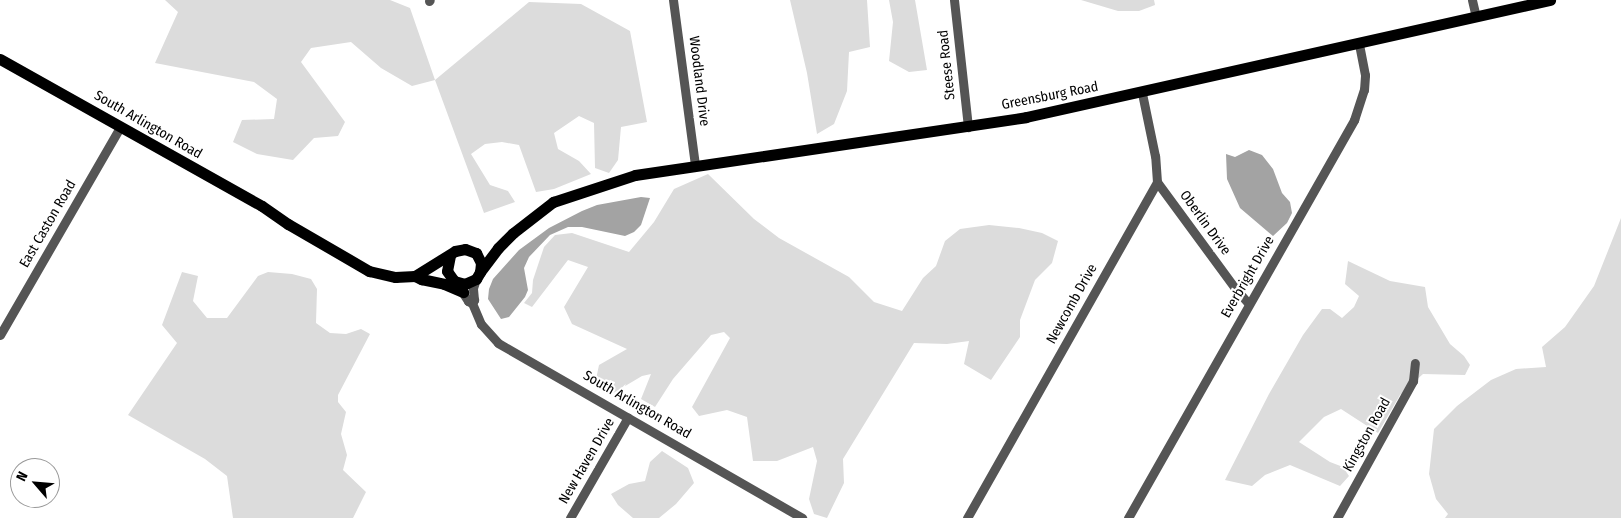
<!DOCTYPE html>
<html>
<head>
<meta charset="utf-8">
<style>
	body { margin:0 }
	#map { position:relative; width:1621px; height:518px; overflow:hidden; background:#fff; font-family:"Fira Sans Condensed",sans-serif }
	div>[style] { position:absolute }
	.green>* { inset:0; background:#dcdcdc }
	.water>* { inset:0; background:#a3a3a3 }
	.minor>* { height:9px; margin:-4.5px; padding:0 4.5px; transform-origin:4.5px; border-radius:4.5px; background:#555 }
	.major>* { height:11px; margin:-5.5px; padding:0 5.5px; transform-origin:5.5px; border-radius:5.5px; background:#000 }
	span { translate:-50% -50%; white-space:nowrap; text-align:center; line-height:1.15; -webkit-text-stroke:4px #fff; paint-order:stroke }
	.street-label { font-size:14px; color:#000 }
	.north { position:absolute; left:10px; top:458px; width:50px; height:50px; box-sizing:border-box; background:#fff; border:1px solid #999; border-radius:50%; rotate:297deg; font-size:14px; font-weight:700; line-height:20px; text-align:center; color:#000 }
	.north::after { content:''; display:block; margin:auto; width:18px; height:22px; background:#000; clip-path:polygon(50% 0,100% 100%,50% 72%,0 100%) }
</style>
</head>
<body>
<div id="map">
	<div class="green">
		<i style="clip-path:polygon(165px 0,390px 0,410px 8px,435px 80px,529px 2px,581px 4px,630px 31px,647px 122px,621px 127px,618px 160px,609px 173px,595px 168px,594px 123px,579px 116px,554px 133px,558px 149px,579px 161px,591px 174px,554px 189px,536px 192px,519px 145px,502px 142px,485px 144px,471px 154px,490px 185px,508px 191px,515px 202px,484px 213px,435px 80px,412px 86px,381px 68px,351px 42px,311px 48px,301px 62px,345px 122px,338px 136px,314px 138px,293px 160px,257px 154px,233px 142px,242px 120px,274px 119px,277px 99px,254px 82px,155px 63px,178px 12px)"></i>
		<i style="clip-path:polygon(790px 0,867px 0,870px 47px,849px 52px,847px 91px,834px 124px,817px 134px,807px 73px)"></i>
		<i style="clip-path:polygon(889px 0,915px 0,927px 70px,909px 72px,889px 61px,893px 22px)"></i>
		<i style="clip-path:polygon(1081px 0,1154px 0,1155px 5px,1139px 11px,1118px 11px)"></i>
		<i style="clip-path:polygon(708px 174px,754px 219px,779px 238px,849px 277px,874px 302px,902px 311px,923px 278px,936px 266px,945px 241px,960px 229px,989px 225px,1019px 228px,1042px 233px,1058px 241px,1052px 263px,1035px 280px,1020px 320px,1020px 337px,991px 380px,964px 364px,969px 341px,947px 344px,914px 343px,843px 459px,844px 483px,827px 518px,814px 514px,809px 499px,817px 461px,813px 447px,777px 461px,753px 461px,747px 417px,727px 410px,699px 416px,692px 407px,730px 338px,724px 332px,711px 335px,673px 379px,655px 407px,641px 399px,651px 374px,642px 376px,610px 395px,595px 384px,599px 365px,627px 349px,572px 324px,564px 307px,588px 267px,568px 260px,532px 307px,524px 303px,532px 293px,533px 280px,544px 247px,555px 235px,572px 233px,629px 252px,654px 222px,674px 189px)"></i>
		<i style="clip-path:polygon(1621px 218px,1621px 518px,1445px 518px,1448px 514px,1436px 499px,1429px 474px,1434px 429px,1457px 406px,1491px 380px,1516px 369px,1546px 367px,1542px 347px,1565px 327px,1594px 286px)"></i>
		<i style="clip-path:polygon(1348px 261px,1390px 281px,1425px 287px,1428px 307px,1450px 344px,1464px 356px,1470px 365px,1465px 375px,1423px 374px,1400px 395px,1378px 433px,1341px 409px,1324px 417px,1299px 442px,1330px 462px,1343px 467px,1349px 476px,1340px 486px,1290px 465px,1265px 475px,1252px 486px,1225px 480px,1269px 394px,1303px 335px,1322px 309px,1330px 309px,1342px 318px,1354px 307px,1359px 296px,1345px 284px)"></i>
		<i style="clip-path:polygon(182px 272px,198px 276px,193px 301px,207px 318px,227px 318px,258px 276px,268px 272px,292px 274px,311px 279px,317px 289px,316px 323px,330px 333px,346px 334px,361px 329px,370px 334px,338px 395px,338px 402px,346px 412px,341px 434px,347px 455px,343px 470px,366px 492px,353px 518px,233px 518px,227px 476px,205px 459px,128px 415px,177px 343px,162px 325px)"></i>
		<i style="clip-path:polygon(662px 451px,688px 468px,694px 483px,676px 504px,659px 518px,633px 518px,618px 505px,611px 494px,629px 484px,645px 481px,650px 462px)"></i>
	</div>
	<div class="water">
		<i style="clip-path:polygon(1249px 150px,1262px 155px,1273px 169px,1282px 193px,1290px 202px,1292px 213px,1287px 223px,1273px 236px,1240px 208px,1227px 179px,1226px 154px,1235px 157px)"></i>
		<i style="clip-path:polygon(641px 197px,650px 198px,641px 225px,634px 232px,625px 236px,582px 227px,568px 227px,550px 235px,529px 257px,524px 268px,528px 290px,525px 297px,509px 317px,501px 319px,488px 299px,489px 289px,493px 279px,519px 250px,549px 228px,582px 211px,597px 205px)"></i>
	</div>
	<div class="minor">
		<i style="left:673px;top:0;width:166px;rotate:82.4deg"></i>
		<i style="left:954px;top:0;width:128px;rotate:83.7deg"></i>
		<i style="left:1472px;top:0;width:17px;rotate:77deg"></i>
		<i style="left:429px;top:1px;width:1px;rotate:-45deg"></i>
		<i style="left:1157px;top:182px;width:132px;rotate:53.7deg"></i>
		<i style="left:1235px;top:288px;width:21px;rotate:49deg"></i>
		<i style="left:459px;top:287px;width:17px;rotate:57deg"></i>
		<i style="left:468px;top:301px;width:4px;rotate:27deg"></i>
		<i style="left:472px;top:303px;width:23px;rotate:67deg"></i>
		<i style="left:481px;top:324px;width:25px;rotate:48deg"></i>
		<i style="left:498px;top:343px;width:351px;rotate:29.9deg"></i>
		<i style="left:472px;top:303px;width:4px;rotate:-56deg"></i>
		<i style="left:474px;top:300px;width:12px;rotate:-95deg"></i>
		<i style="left:473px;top:288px;width:9px;rotate:-72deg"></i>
		<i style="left:0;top:335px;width:240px;rotate:-60deg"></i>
		<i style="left:570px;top:518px;width:116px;rotate:-60.1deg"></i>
		<i style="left:967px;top:518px;width:386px;rotate:-60.5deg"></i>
		<i style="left:1157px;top:182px;width:26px;rotate:-94deg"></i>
		<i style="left:1155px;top:156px;width:64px;rotate:-101.7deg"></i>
		<i style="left:1128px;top:518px;width:458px;rotate:-60.4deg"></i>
		<i style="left:1354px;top:120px;width:32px;rotate:-72deg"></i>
		<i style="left:1364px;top:90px;width:15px;rotate:-86deg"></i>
		<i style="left:1365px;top:75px;width:33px;rotate:-101deg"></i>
		<i style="left:1337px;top:518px;width:157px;rotate:-61deg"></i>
		<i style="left:1413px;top:381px;width:18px;rotate:-84deg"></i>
	</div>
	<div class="major">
		<i style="left:0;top:59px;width:300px;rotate:29.3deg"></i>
		<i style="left:262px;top:206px;width:32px;rotate:35deg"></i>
		<i style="left:288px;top:224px;width:94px;rotate:30.1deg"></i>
		<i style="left:369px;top:271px;width:27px;rotate:13deg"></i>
		<i style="left:395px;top:277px;width:20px;rotate:-3deg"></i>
		<i style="left:415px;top:276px;width:47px;rotate:-32deg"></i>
		<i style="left:455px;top:251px;width:10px;rotate:-11deg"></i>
		<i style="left:465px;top:249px;width:12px;rotate:20deg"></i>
		<i style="left:476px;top:253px;width:11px;rotate:63deg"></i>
		<i style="left:481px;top:263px;width:9px;rotate:96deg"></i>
		<i style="left:480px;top:272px;width:8px;rotate:120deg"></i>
		<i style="left:476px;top:279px;width:12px;rotate:156deg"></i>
		<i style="left:465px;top:284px;width:11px;rotate:-165deg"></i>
		<i style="left:454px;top:281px;width:12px;rotate:-125deg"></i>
		<i style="left:447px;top:271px;width:16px;rotate:-79deg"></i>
		<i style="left:480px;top:272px;width:30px;rotate:-53deg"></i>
		<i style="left:498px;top:248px;width:21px;rotate:-45deg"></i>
		<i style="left:513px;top:233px;width:51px;rotate:-37.8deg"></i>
		<i style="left:553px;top:202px;width:86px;rotate:-18.2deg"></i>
		<i style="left:635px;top:175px;width:395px;rotate:-8.4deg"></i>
		<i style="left:1026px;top:117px;width:537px;rotate:-12.59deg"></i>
		<i style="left:415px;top:276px;width:7px;rotate:27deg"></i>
		<i style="left:421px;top:279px;width:24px;rotate:12deg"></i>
		<i style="left:444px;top:284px;width:21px;rotate:23deg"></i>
	</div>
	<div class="street-label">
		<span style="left:947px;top:65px;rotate:-96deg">Steese Road</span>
		<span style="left:699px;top:81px;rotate:83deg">Woodland Drive</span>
		<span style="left:1050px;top:96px;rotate:-11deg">Greensburg Road</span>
		<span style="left:148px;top:125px;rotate:30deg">South Arlington Road</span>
		<span style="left:1205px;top:223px;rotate:54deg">Oberlin Drive</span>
		<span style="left:48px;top:224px;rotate:-60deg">East Caston Road</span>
		<span style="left:1248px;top:277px;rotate:-60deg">Everbright Drive</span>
		<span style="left:1072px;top:304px;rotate:-61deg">Newcomb Drive</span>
		<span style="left:637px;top:405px;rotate:30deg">South Arlington Road</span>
		<span style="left:1367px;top:435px;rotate:-61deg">Kingston Road</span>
		<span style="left:587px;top:461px;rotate:-60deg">New Haven Drive</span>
	</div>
	<div class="north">N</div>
</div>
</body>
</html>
